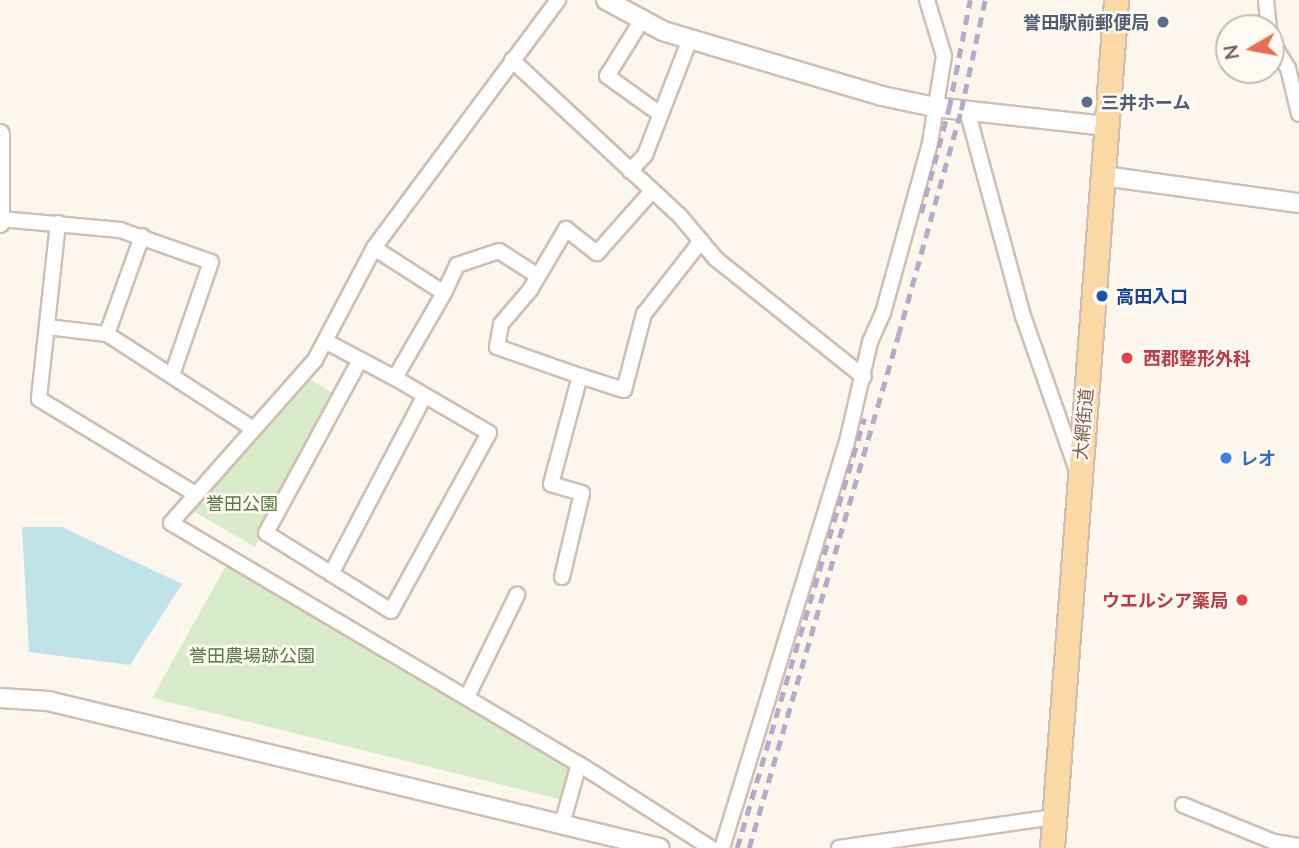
<!DOCTYPE html>
<html>
<head>
<meta charset="utf-8">
<style>
	body { margin:0 }
	#map { position:relative; width:1299px; height:848px; overflow:hidden; background:#fdf6ec; font-family:Lato,"Noto Sans JP",sans-serif }
	div>[style] { position:absolute }
	.green>* { inset:0; background:#d8ecc9 }
	.water>* { inset:0; background:#bfe3e8 }
	.roads { filter:drop-shadow(2px 0 #d1beb0) drop-shadow(-2px 0 #d1beb0) drop-shadow(0 2px #d1beb0) drop-shadow(0 -2px #d1beb0) }
	.minor>* { height:14px; margin:-7px; padding:0 7px; transform-origin:7px; border-radius:7px; background:#fff }
	.tertiary>* { height:18px; margin:-9px; padding:0 9px; transform-origin:9px; border-radius:9px; background:#fff }
	.primary>* { height:23px; margin:-11.5px; padding:0 11.5px; transform-origin:11.5px; border-radius:11.5px; background:#fbd9a5 }
	.rail>* { height:4.5px; margin-top:-2.25px; transform-origin:0; background:repeating-linear-gradient(90deg,#b9a8c9 0 10px,transparent 0 17px) }
	.dots>* { width:19px; height:19px; translate:-50% -50%; box-sizing:border-box; border:4px solid #fffaf3; border-radius:50% }
	span { translate:-50% -50%; white-space:nowrap; text-align:center; line-height:1.15; -webkit-text-stroke:5px #fffaf3; paint-order:stroke }
	.service-label { font-size:18px; color:#4e5e75; font-weight:700 }
	.right { translate:-100% -50%; text-align:right }
	.left { translate:0 -50%; text-align:left }
	.transit-label { font-size:18px; color:#164399; font-weight:700 }
	.health-label { font-size:18px; color:#be3a42; font-weight:700 }
	.street-label { font-size:18px; color:#7a5c4d }
	.shop-label { font-size:18px; color:#366cbe; font-weight:700 }
	.park-label { font-size:18px; color:#537a41 }
	.north { position:absolute; left:1215px; top:14px; width:70px; height:70px; box-sizing:border-box; background:#fffaf3; border:2px solid #cabbb1; border-radius:50%; rotate:260deg; font-size:19px; font-weight:700; line-height:28px; text-align:center; color:#7a5c4d }
	.north::after { content:''; display:block; margin:auto; width:24px; height:32px; background:#e76f51; clip-path:polygon(50% 0,100% 100%,50% 72%,0 100%) }
</style>
</head>
<body>
<div id="map">
	<div class="green">
		<i style="clip-path:polygon(311px 380px,337px 396px,255px 547px,193px 511px)"></i>
		<i style="clip-path:polygon(227px 564px,567px 762px,571px 770px,563px 800px,152px 698px)"></i>
	</div>
	<div class="water">
		<i style="clip-path:polygon(22px 527px,62px 527px,182px 584px,130px 665px,29px 652px)"></i>
	</div>
	<div class="roads">
		<div class="minor">
			<i style="left:558px;top:0;width:309px;rotate:126.6deg"></i>
			<i style="left:374px;top:248px;width:127px;rotate:117.8deg"></i>
			<i style="left:315px;top:360px;width:217px;rotate:131.5deg"></i>
			<i style="left:171px;top:523px;width:474px;rotate:30.6deg"></i>
			<i style="left:579px;top:764px;width:156px;rotate:32.5deg"></i>
			<i style="left:1266px;top:0;width:28px;rotate:84deg"></i>
			<i style="left:642px;top:20px;width:66px;rotate:122deg"></i>
			<i style="left:607px;top:76px;width:65px;rotate:35.6deg"></i>
			<i style="left:1271px;top:41px;width:32px;rotate:58deg"></i>
			<i style="left:1288px;top:68px;width:47px;rotate:76.6deg"></i>
			<i style="left:512px;top:60px;width:229px;rotate:42.9deg"></i>
			<i style="left:680px;top:216px;width:56px;rotate:50.1deg"></i>
			<i style="left:716px;top:259px;width:189px;rotate:38.6deg"></i>
			<i style="left:967px;top:110px;width:213px;rotate:74.8deg"></i>
			<i style="left:1023px;top:316px;width:160px;rotate:70.7deg"></i>
			<i style="left:630px;top:171px;width:22px;rotate:-47deg"></i>
			<i style="left:645px;top:155px;width:124px;rotate:-68.8deg"></i>
			<i style="left:1px;top:219px;width:120px;rotate:5.3deg"></i>
			<i style="left:120px;top:230px;width:96px;rotate:19.4deg"></i>
			<i style="left:211px;top:262px;width:120px;rotate:109deg"></i>
			<i style="left:58px;top:223px;width:177px;rotate:96.2deg"></i>
			<i style="left:39px;top:399px;width:183px;rotate:31.3deg"></i>
			<i style="left:374px;top:248px;width:83px;rotate:32.7deg"></i>
			<i style="left:444px;top:293px;width:98px;rotate:120deg"></i>
			<i style="left:444px;top:293px;width:31px;rotate:-65deg"></i>
			<i style="left:457px;top:265px;width:44px;rotate:-18.4deg"></i>
			<i style="left:499px;top:251px;width:46px;rotate:32.7deg"></i>
			<i style="left:47px;top:327px;width:60px;rotate:6.7deg"></i>
			<i style="left:107px;top:334px;width:173px;rotate:33deg"></i>
			<i style="left:107px;top:334px;width:104px;rotate:-70.3deg"></i>
			<i style="left:325px;top:341px;width:79px;rotate:27.9deg"></i>
			<i style="left:395px;top:378px;width:109px;rotate:30.3deg"></i>
			<i style="left:489px;top:433px;width:203px;rotate:118.8deg"></i>
			<i style="left:391px;top:611px;width:147px;rotate:-148deg"></i>
			<i style="left:266px;top:533px;width:197px;rotate:-61.5deg"></i>
			<i style="left:580px;top:376px;width:46px;rotate:17.7deg"></i>
			<i style="left:624px;top:390px;width:79px;rotate:-75.3deg"></i>
			<i style="left:644px;top:314px;width:93px;rotate:-52deg"></i>
			<i style="left:331px;top:574px;width:200px;rotate:-62.3deg"></i>
			<i style="left:562px;top:577px;width:86px;rotate:-76.6deg"></i>
			<i style="left:582px;top:493px;width:32px;rotate:-164deg"></i>
			<i style="left:551px;top:484px;width:112px;rotate:-75deg"></i>
			<i style="left:580px;top:376px;width:88px;rotate:-160.7deg"></i>
			<i style="left:497px;top:347px;width:23px;rotate:-80deg"></i>
			<i style="left:501px;top:324px;width:45px;rotate:-49.5deg"></i>
			<i style="left:530px;top:290px;width:71px;rotate:-59.5deg"></i>
			<i style="left:566px;top:229px;width:39px;rotate:38deg"></i>
			<i style="left:597px;top:253px;width:83px;rotate:-48.4deg"></i>
			<i style="left:467px;top:697px;width:114px;rotate:-63.9deg"></i>
			<i style="left:1183px;top:805px;width:98px;rotate:22.1deg"></i>
			<i style="left:1274px;top:842px;width:25px;rotate:9deg"></i>
			<i style="left:562px;top:824px;width:62px;rotate:-74.2deg"></i>
			<i style="left:722px;top:848px;width:421px;rotate:-72.9deg"></i>
			<i style="left:846px;top:446px;width:107px;rotate:-77deg"></i>
			<i style="left:870px;top:342px;width:32px;rotate:-66deg"></i>
			<i style="left:883px;top:313px;width:176px;rotate:-74.5deg"></i>
			<i style="left:930px;top:143px;width:88px;rotate:-80.9deg"></i>
			<i style="left:944px;top:56px;width:59px;rotate:-106.9deg"></i>
			<i style="left:839px;top:848px;width:218px;rotate:-8.2deg"></i>
		</div>
		<div class="tertiary">
			<i style="left:606px;top:0;width:65px;rotate:28.5deg"></i>
			<i style="left:663px;top:31px;width:228px;rotate:16.5deg"></i>
			<i style="left:882px;top:96px;width:53px;rotate:11.9deg"></i>
			<i style="left:934px;top:107px;width:174px;rotate:6.3deg"></i>
			<i style="left:0;top:134px;width:89px;rotate:90deg"></i>
			<i style="left:1104px;top:176px;width:197px;rotate:7.9deg"></i>
			<i style="left:0;top:698px;width:48px;rotate:3.6deg"></i>
			<i style="left:48px;top:701px;width:629px;rotate:13.51deg"></i>
		</div>
		<div class="primary">
			<i style="left:1052px;top:848px;width:850px;rotate:-85.68deg"></i>
		</div>
	</div>
	<div class="rail">
		<i style="left:921px;top:213px;width:109px;rotate:-75.1deg"></i>
		<i style="left:949px;top:108px;width:110px;rotate:-79deg"></i>
		<i style="left:737px;top:848px;width:448px;rotate:-73.5deg"></i>
		<i style="left:749px;top:848px;width:533px;rotate:-73.77deg"></i>
		<i style="left:898px;top:336px;width:235px;rotate:-74.4deg"></i>
		<i style="left:961px;top:110px;width:113px;rotate:-77.7deg"></i>
	</div>
	<div class="dots">
		<i style="left:1163px;top:22px;background:#5c6f8a"></i>
		<i style="left:1087px;top:102px;background:#5c6f8a"></i>
		<i style="left:1102px;top:296px;background:#1a4fb4"></i>
		<i style="left:1127px;top:358px;background:#e0444e"></i>
		<i style="left:1226px;top:458px;background:#3f7fe0"></i>
		<i style="left:1242px;top:600px;background:#e0444e"></i>
	</div>
	<div class="service-label">
		<span class="right" style="left:1149px;top:22px">誉田駅前郵便局</span>
		<span class="left" style="left:1101px;top:102px">三井ホーム</span>
	</div>
	<div class="transit-label">
		<span class="left" style="left:1116px;top:296px">高田入口</span>
	</div>
	<div class="health-label">
		<span class="left" style="left:1143px;top:358px">西郡整形外科</span>
		<span class="right" style="left:1228px;top:600px">ウエルシア薬局</span>
	</div>
	<div class="street-label">
		<span style="left:1083px;top:424px;rotate:-85deg">大網街道</span>
	</div>
	<div class="shop-label">
		<span class="left" style="left:1240px;top:458px">レオ</span>
	</div>
	<div class="park-label">
		<span style="left:242px;top:503px">誉田公園</span>
		<span style="left:252px;top:655px">誉田農場跡公園</span>
	</div>
	<div class="north">N</div>
</div>
</body>
</html>
